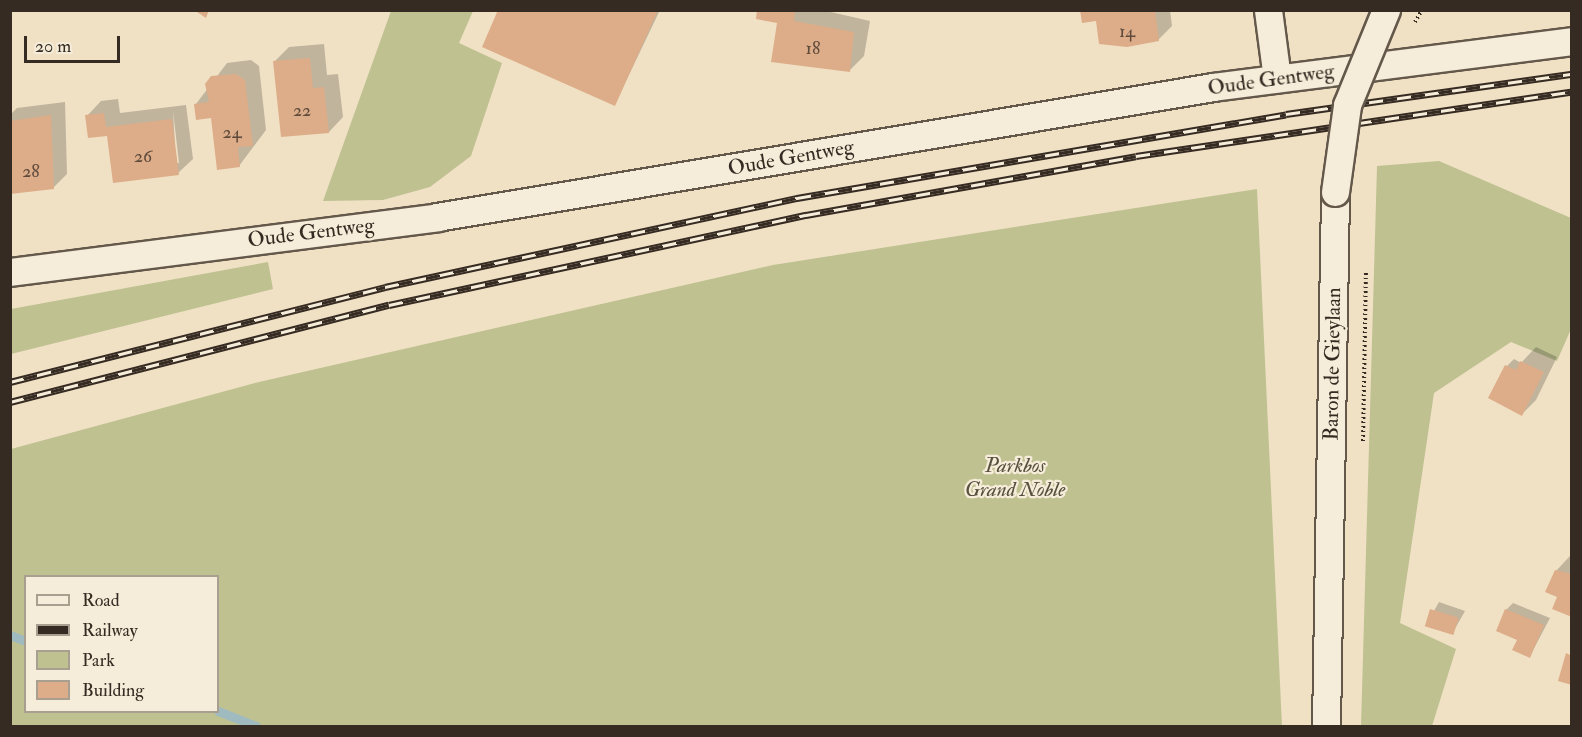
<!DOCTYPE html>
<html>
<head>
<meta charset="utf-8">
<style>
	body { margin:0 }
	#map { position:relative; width:1582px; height:737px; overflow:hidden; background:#f0e1c5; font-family:"IM FELL Double Pica",serif }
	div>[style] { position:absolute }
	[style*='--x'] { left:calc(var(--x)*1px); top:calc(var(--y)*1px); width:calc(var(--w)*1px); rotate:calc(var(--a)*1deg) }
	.green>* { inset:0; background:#bfc191 }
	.shadow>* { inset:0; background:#0003 }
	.stream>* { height:9px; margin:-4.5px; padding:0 4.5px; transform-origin:4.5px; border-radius:4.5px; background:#a0bbbf }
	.building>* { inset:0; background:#ddac88; transform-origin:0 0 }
	.path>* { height:4px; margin-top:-2px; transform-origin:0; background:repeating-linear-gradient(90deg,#352b22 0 1.5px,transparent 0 4.5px) }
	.roads { filter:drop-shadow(2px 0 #64584b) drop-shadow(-2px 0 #64584b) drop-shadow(0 2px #64584b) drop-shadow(0 -2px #64584b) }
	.minor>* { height:27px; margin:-13.5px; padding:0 13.5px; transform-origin:13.5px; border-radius:13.5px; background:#f5ecd9 }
	.rail>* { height:7px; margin-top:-3.5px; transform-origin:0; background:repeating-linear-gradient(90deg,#f5ecd9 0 14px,#352b22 0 28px); box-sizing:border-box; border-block:2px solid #352b22 }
	.path-bridge>* { height:4px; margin-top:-2px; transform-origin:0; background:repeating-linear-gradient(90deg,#352b22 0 1.5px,transparent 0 4.5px) }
	.bridges { filter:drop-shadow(2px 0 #64584b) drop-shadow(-2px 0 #64584b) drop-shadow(0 2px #64584b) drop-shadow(0 -2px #64584b) }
	.minor-bridge>* { height:27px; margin:-13.5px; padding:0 13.5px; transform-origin:13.5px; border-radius:13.5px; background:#f5ecd9 }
	span { translate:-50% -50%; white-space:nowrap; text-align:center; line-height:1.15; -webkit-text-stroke:4.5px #f5ecd9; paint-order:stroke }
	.number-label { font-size:18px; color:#5f4b3c }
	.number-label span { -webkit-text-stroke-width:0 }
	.street-label { font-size:21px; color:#352b22 }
	.park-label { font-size:21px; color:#58503e; font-style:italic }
	.frame { position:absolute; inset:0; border:12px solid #352b22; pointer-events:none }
	.legend { position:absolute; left:24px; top:575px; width:195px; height:138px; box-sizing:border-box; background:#f5ecd9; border:2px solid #a89f90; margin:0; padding:8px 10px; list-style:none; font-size:18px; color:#352b22 }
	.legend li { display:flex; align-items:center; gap:12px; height:30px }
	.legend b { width:30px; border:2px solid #a89f90 }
	.scale { position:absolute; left:24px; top:36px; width:96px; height:27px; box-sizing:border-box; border:3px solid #352b22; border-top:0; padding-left:8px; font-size:18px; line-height:21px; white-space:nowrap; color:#352b22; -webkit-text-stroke:4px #f5ecd9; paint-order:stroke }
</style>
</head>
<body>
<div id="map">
	<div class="green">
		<div style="clip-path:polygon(391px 11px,473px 11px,459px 43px,502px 63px,471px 156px,430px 187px,383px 200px,323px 201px)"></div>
		<div style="clip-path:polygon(1439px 161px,1571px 218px,1571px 329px,1557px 361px,1511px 342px,1434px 393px,1400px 623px,1456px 649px,1432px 726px,1361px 726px,1377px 166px)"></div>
		<div style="clip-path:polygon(evenodd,1257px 189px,1282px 726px,11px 726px,11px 449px,259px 382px,773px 265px,1257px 189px,26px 576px,218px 576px,218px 712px,26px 712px,26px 576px)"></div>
		<div style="clip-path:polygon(268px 262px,273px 289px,11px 354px,11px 309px)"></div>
	</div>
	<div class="shadow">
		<div style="clip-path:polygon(500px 10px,660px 10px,615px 104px)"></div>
		<div style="clip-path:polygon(759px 10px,822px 10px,870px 21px,864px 56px,850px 70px)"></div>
		<div style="clip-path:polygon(1082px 10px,1170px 10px,1172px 26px,1158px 40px)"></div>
		<div style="clip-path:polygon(324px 44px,327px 75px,338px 74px,343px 117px,329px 132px,274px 62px,289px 47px)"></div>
		<div style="clip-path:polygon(251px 60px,259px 66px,266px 130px,239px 166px,212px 116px,196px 104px,227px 63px)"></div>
		<div style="clip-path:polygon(evenodd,118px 99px,120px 113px,186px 105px,193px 159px,178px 173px,87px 116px,101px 101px,118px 99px,173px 111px,179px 163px,176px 163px,173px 111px)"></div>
		<div style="clip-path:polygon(65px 102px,67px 174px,53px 188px,10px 188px,10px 115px,17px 108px)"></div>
		<div style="clip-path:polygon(1536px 347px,1557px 357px,1536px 400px,1522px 414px,1507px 366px,1514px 359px,1521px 363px)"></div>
		<div style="clip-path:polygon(1570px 556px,1572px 557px,1572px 615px,1559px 596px,1556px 571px)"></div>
		<div style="clip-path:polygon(1439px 602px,1465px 611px,1452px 634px,1426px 625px)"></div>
		<div style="clip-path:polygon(1513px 603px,1550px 618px,1530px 656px,1506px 610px)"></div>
	</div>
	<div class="stream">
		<div style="--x:10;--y:635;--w:17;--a:21"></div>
		<div style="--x:218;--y:711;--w:41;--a:21.5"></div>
	</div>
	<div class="building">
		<div style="clip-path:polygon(194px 10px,209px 10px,206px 18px)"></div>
		<div style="clip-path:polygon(498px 10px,658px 10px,615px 106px,482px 47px)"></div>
		<div style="clip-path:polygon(757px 10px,795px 10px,794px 21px,854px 32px,850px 72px,771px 62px,777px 23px,756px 19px)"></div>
		<div style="clip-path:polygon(1080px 10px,1155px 10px,1159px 41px,1127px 47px,1099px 44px,1096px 21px,1082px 23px)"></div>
		<div style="clip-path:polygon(310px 58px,313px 88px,324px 87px,329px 133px,281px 137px,273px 61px)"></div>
		<div style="clip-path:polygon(236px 74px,245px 80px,253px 146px,238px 147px,240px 167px,217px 170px,211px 118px,196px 120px,194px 104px,209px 102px,205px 84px,211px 76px)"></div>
		<div style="clip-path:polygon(104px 113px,106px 127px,172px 119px,179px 175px,113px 183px,107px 136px,88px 138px,85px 115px)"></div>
		<div style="clip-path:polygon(51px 115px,54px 189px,10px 194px,10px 121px)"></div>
		<div style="clip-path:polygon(1520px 361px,1544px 372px,1522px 416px,1488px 398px,1505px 365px,1516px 370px)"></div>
		<div style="clip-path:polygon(1555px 570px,1572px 574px,1572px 617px,1552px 609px,1557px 597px,1545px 592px)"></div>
		<div style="left:1430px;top:609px;width:30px;height:18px;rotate:17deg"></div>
		<div style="clip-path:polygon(1505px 609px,1544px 625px,1530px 658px,1512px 650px,1517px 640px,1496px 631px)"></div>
		<div style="clip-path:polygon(1566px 653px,1572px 656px,1572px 685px,1558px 681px)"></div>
	</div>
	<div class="path">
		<div style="--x:1363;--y:441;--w:170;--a:-89"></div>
	</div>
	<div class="roads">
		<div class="minor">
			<div style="--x:1268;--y:10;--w:69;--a:82.5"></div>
			<div style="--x:10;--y:272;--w:431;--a:-7.3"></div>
			<div style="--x:437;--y:217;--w:787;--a:-9.51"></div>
			<div style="--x:1213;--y:87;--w:362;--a:-7.3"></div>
			<div style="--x:1326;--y:726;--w:534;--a:-89.03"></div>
		</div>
	</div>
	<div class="rail">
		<div style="--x:10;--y:382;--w:387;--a:-14.2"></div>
		<div style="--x:385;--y:287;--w:422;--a:-12.2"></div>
		<div style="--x:797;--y:198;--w:496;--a:-9.7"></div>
		<div style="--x:1286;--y:114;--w:289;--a:-8"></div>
		<div style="--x:10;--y:402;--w:391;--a:-14.4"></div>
		<div style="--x:389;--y:305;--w:427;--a:-12.2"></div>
		<div style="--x:806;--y:215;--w:335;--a:-10.1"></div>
		<div style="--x:1136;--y:156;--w:441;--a:-8.4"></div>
	</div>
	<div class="path-bridge">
		<div style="--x:1415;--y:22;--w:14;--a:-60"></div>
	</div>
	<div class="bridges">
		<div class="minor-bridge">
			<div style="--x:1335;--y:192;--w:88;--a:-82.1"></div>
			<div style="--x:1347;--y:105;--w:103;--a:-67.7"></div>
		</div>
	</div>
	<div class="number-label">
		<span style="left:1127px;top:32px">14</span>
		<span style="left:813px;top:49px">18</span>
		<span style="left:302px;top:111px">22</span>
		<span style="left:232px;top:133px">24</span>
		<span style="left:143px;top:157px">26</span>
		<span style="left:31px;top:172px">28</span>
	</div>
	<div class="street-label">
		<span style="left:1271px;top:80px;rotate:-8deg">Oude Gentweg</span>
		<span style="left:791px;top:158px;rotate:-10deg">Oude Gentweg</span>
		<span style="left:311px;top:233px;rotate:-7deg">Oude Gentweg</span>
		<span style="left:1333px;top:364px;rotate:-89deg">Baron de Gieylaan</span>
	</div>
	<div class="park-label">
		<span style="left:1015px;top:478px">Parkbos<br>Grand Noble</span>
	</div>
	<div class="frame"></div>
	<ul class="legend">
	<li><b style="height:8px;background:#f5ecd9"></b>Road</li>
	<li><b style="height:8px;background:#352b22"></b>Railway</li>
	<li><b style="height:16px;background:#bfc191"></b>Park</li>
	<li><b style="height:16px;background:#ddac88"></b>Building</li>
	</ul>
	<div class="scale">20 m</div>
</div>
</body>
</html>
